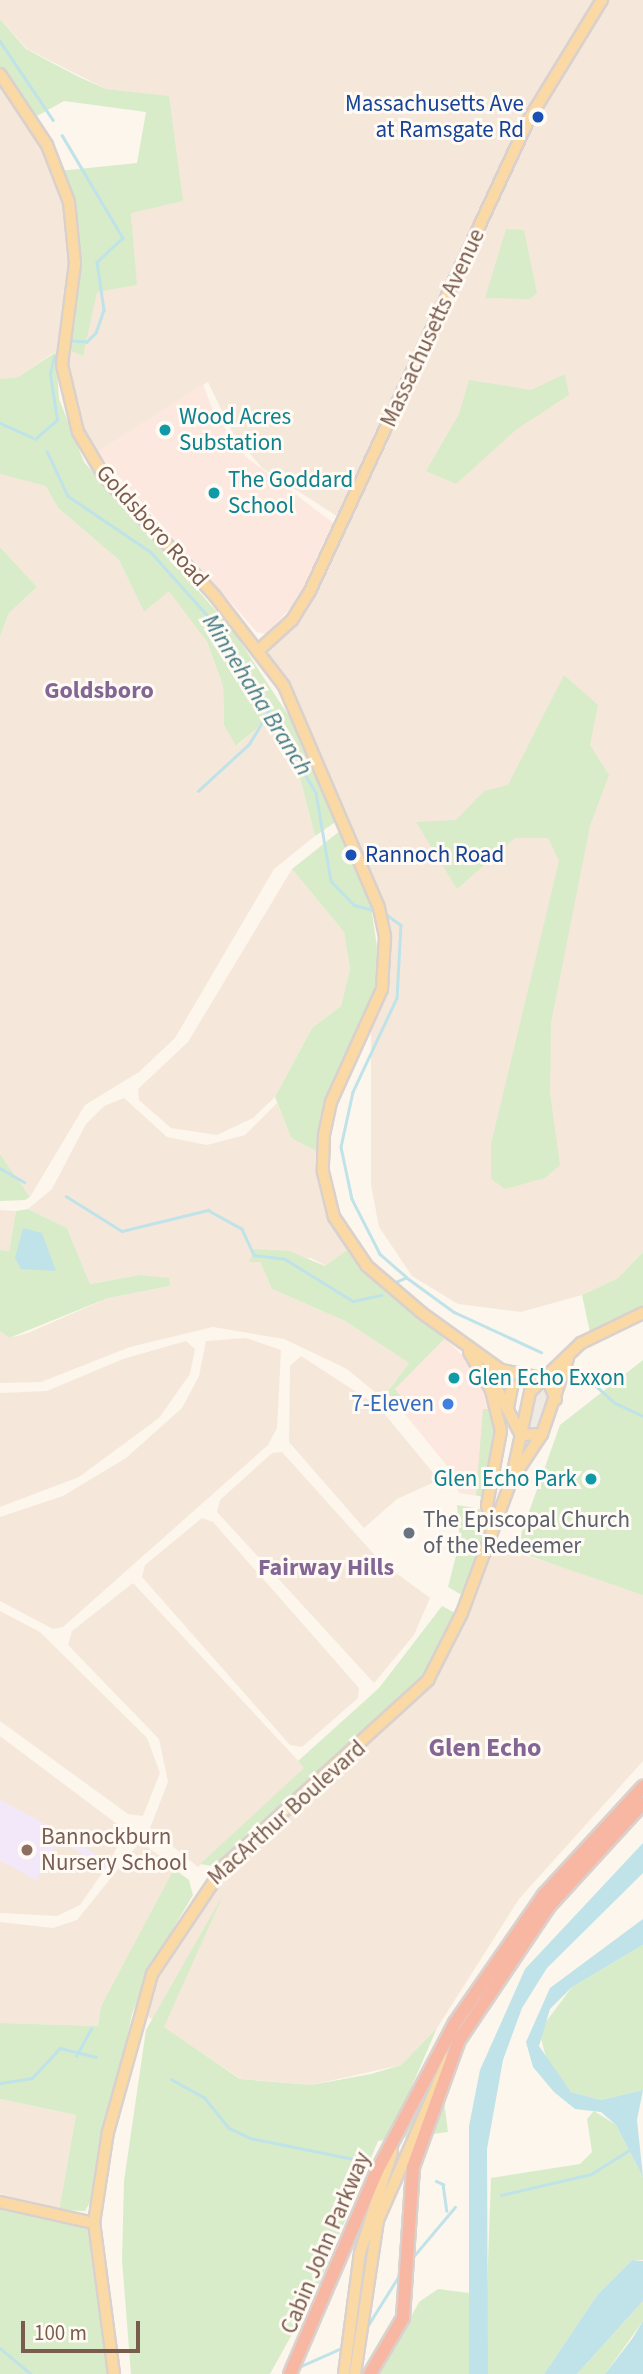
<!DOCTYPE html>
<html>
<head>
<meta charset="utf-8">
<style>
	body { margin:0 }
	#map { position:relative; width:643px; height:2374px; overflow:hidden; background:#fdf6ec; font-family:"Source Sans 3",sans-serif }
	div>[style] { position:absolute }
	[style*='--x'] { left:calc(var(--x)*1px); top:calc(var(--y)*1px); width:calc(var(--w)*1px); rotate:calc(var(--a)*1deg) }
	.residential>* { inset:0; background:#f5e8da }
	.commercial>* { inset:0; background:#fde8e0 }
	.industrial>* { inset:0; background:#efe9e4 }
	.education>* { inset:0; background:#f3e8fa }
	.green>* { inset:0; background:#d8ecc9 }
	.water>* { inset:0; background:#bfe3e8 }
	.stream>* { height:2.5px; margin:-1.25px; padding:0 1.25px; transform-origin:1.25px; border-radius:1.25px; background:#bfe3e8 }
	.roads { filter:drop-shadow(2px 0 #dad1cd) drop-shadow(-2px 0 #dad1cd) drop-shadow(0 2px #dad1cd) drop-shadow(0 -2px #dad1cd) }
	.major>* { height:10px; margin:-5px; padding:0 5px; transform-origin:5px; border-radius:5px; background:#fbd9a5 }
	.highway>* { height:12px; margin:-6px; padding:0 6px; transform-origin:6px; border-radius:6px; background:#f7b7a3 }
	.dots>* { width:19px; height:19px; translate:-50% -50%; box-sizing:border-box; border:4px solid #fffaf3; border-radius:50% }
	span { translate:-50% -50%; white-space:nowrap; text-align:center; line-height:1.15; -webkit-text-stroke:6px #fffaf3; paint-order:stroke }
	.transit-label { font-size:23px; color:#164399 }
	.right { translate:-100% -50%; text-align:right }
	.left { translate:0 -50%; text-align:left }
	.street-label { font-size:23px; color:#7a5c4d }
	.culture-label { font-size:23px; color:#0d838f }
	.shop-label { font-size:23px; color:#366cbe }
	.worship-label { font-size:23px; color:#5b616d }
	.education-label { font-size:23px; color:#785e54 }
	.neighbourhood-label { font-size:24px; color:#846695; font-weight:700 }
	.water-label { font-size:24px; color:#437c86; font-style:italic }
	.quarter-label { font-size:26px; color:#846695; font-weight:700 }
	.scale { position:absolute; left:21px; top:2321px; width:119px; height:32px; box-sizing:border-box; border:4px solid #7a5c4d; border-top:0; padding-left:9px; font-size:21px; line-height:24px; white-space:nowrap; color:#7a5c4d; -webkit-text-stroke:5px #fffaf3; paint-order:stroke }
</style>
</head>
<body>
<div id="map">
	<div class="residential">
		<div style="clip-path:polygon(0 0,643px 0,643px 1252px,618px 1278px,582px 1295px,521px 1312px,458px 1304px,412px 1276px,379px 1227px,371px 1185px,371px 1024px,387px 937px,302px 717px,259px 650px,292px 620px,343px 520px,262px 468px,233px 434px,208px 382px,90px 457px,78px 432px,62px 347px,18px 377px,0 379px,0 74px,47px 145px,69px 202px,72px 296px,136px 285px,131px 213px,169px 97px,106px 89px,27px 49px,0 19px)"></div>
		<div style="clip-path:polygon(0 474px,46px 485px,58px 508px,119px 560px,144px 612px,169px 590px,207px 642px,223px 686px,224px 725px,237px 746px,265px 720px,300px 778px,315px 836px,274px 869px,175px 1038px,139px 1072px,85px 1105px,30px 1197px,0 1154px,0 637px,9px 613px,37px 587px,0 547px)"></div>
		<div style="clip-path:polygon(292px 869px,344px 932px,350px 969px,341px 1006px,312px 1028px,275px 1097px,253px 1118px,217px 1135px,171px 1128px,139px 1100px,138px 1089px,188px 1042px)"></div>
		<div style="clip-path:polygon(124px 1098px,167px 1137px,207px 1145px,245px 1135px,277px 1103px,291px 1138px,316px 1151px,326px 1211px,347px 1250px,326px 1266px,311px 1258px,260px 1262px,272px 1289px,345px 1321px,409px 1363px,382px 1398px,347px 1369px,284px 1339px,213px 1327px,130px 1347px,41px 1382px,0 1383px,0 1331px,9px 1338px,28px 1333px,108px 1298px,170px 1286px,139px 1275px,90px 1284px,67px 1228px,28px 1209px,52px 1189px,86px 1124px,104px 1106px)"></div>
		<div style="clip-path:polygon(0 1210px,16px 1211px,9px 1251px,0 1250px)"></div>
		<div style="clip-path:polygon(246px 1338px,281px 1350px,277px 1428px,268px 1445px,63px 1627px,53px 1629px,0 1601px,0 1517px,63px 1496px,126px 1458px,182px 1408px,199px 1376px,206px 1341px)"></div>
		<div style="clip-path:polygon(186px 1341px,195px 1349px,190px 1374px,159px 1418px,79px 1477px,0 1507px,0 1393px,47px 1391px,123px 1359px)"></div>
		<div style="clip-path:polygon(301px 1356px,378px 1406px,439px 1480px,397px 1499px,364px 1528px,289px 1442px,290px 1366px)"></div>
		<div style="clip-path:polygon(282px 1452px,381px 1562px,430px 1598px,414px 1635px,374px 1683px,217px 1512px,220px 1500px,272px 1453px)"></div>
		<div style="clip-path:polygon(202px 1518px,213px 1522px,359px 1688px,358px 1698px,302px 1747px,290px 1745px,142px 1577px,145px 1565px)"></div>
		<div style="clip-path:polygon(505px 1549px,643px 1592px,643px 1761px,519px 1899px,437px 2028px,401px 2065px,311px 2085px,241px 2079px,138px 2010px,201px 1893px,453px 1648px,489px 1554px)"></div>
		<div style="clip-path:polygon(133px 1583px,305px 1768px,198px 1867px,150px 1828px,168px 1782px,159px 1739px,68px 1645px,72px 1631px)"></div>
		<div style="clip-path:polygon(0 1611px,40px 1632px,147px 1738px,160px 1773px,143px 1816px,128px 1814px,0 1721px)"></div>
		<div style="clip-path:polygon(0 1736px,125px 1830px,109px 1864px,0 1800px)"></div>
		<div style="clip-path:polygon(59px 1839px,105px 1869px,80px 1905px,57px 1916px,0 1913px,0 1860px,8px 1864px)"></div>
		<div style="clip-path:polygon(140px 1842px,176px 1867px,101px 2006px,98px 2026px,0 2023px,0 1922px,53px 1928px,77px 1920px)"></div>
		<div style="clip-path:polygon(0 2099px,76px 2115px,59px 2210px,0 2194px)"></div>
	</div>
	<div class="commercial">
		<div style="clip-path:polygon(203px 384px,214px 413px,246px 457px,336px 525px,299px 599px,266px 634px,257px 632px,97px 452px)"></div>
		<div style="clip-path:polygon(437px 1330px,476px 1369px,496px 1411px,484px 1497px,459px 1493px,447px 1466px,387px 1392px)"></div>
	</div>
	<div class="industrial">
		<div style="clip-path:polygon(545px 1386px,551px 1395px,538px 1430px,527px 1431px,532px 1399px)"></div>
	</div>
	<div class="education">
		<div style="clip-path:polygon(0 1800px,70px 1837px,109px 1864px,105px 1869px,59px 1839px,36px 1880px,0 1860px)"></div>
	</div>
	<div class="green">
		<div style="clip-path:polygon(0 19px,26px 49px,79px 77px,106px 89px,169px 96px,183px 201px,131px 213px,137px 285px,97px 292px,83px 356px,63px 347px,75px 263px,59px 171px,137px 163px,146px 112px,64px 101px,30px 120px,0 70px)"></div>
		<div style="clip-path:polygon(506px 229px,524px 230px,537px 293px,530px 299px,485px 298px)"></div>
		<div style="clip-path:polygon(56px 352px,59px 399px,84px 462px,232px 629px,294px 724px,337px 821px,315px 836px,300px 778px,265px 721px,236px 746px,224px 725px,223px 686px,207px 642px,169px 591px,144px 612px,119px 560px,58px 508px,46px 486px,0 474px,0 379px,18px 377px)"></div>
		<div style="clip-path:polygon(565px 374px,569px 395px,517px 429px,456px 484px,426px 471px,459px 414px,469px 380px,531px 390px)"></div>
		<div style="clip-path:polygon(0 547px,37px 587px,9px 613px,0 637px)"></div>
		<div style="clip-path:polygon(564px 675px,598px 705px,590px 745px,609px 775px,590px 826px,551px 1023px,550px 1093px,560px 1165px,545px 1178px,505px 1189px,491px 1179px,491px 1144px,559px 861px,548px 838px,515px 838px,457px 889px,416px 822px,456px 820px,484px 791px,508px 785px)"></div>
		<div style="clip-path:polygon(341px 830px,370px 899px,379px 961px,372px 1001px,327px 1096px,316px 1151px,291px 1138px,275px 1097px,312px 1028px,341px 1006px,350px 969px,344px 932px,292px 869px)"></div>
		<div style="clip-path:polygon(0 1154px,30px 1197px,25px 1200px,0 1201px)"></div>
		<div style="clip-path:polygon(28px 1209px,67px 1228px,90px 1284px,139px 1275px,169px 1278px,170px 1286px,108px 1298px,9px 1338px,0 1331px,0 1250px,9px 1251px,16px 1211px)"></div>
		<div style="clip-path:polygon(254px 1249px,289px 1251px,325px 1266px,347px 1250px,444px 1339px,395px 1389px,406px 1402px,400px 1407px,387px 1392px,409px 1363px,345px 1321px,272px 1289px,260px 1262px,249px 1262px)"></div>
		<div style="clip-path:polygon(643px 1252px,643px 1313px,591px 1337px,582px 1295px,618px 1278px)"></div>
		<div style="clip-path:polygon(643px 1360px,643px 1595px,515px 1551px,560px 1425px)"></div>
		<div style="clip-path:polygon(483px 1409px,491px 1409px,497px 1436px,482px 1497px,476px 1495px)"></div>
		<div style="clip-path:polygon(457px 1505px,480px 1509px,486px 1530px,467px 1589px,460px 1594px,448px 1587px,460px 1540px)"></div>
		<div style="clip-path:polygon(442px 1606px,457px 1614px,415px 1689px,218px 1867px,200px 1864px,304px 1768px,298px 1761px,379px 1688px)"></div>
		<div style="clip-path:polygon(174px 1869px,189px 1880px,193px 1895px,152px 1964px,132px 2014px,93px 2197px,85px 2211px,59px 2210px,76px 2115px,0 2099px,0 2023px,98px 2026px,101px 2006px)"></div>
		<div style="clip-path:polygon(224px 1893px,164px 2027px,240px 2079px,311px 2085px,371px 2074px,401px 2065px,437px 2028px,411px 2088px,466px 2040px,444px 2101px,448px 2132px,378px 2141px,316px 2291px,270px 2374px,131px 2374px,122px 2260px,124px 2181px,146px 2030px)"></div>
		<div style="clip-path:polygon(643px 1945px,643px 2090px,601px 2100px,571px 2092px,547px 2061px,539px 2031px,572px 1987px)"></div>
		<div style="clip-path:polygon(594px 2111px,616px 2125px,643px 2177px,643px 2260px,632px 2260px,598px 2294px,544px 2374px,484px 2374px,491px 2178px,580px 2164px,592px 2152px,587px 2119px)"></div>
		<div style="clip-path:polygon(0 2202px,94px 2223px,112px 2374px,0 2374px)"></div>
		<div style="clip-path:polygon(438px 2289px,469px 2293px,469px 2374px,380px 2374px,419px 2302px)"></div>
		<div style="clip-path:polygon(643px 2301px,643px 2321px,605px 2374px,577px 2374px)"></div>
	</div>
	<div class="water">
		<div style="clip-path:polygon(23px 1228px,42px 1233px,56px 1271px,21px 1269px,15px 1258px)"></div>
		<div style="clip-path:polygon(643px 1843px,643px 1873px,547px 1968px,522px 2008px,503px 2060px,487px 2149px,488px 2374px,469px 2374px,469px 2126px,480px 2070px,525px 1969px)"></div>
		<div style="clip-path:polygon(643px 1919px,643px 1945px,572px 1987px,550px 2009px,539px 2046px,571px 2092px,601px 2100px,643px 2090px,637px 2120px,643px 2177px,616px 2125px,601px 2112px,575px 2109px,554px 2092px,533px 2067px,526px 2042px,550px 1988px)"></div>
		<div style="clip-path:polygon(632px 2260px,643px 2261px,643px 2301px,577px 2374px,544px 2374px,598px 2294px)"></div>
		<div style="clip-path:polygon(643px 2321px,643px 2374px,605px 2374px,632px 2339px)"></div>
	</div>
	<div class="stream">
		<div style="--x:0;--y:41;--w:95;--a:56.1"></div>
		<div style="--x:62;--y:135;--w:120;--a:59.4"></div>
		<div style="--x:123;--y:238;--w:35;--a:137"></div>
		<div style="--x:97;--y:262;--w:49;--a:81.7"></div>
		<div style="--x:104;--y:310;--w:24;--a:109"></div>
		<div style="--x:96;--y:333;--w:13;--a:135"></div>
		<div style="--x:87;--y:342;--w:16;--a:-176"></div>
		<div style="--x:0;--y:423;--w:35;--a:24"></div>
		<div style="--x:35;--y:439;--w:29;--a:-41"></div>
		<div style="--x:57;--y:420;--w:47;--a:-98.7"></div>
		<div style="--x:50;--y:374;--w:18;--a:-77"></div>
		<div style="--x:47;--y:451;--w:50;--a:65"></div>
		<div style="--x:68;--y:496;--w:100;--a:34"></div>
		<div style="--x:151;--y:552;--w:95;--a:48.4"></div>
		<div style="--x:214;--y:623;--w:198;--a:59"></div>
		<div style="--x:316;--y:793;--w:89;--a:80.3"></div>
		<div style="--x:331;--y:881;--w:33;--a:46"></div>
		<div style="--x:354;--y:905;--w:23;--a:15"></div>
		<div style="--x:198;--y:791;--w:69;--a:-42.7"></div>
		<div style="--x:249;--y:744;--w:41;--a:-59"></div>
		<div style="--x:383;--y:912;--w:22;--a:36"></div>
		<div style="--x:401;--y:925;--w:73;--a:93.1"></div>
		<div style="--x:397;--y:998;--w:104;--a:115.1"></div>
		<div style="--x:353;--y:1092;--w:56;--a:102.3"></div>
		<div style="--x:341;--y:1147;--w:53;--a:78.1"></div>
		<div style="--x:352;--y:1199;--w:62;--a:63"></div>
		<div style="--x:380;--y:1254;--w:35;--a:41"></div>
		<div style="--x:406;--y:1277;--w:59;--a:36.1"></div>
		<div style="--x:454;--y:1312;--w:96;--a:24.7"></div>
		<div style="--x:0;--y:1168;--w:28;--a:30"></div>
		<div style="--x:66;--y:1196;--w:66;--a:32"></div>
		<div style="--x:122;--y:1231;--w:89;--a:-13.7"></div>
		<div style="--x:208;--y:1210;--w:39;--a:29"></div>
		<div style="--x:242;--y:1229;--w:29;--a:65"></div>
		<div style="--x:254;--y:1255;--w:31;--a:7"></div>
		<div style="--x:285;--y:1259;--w:80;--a:31.7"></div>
		<div style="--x:353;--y:1301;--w:29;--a:-12"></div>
		<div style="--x:396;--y:1282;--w:10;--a:-24"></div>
		<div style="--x:584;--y:1375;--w:42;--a:42.1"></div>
		<div style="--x:615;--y:1403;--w:31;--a:25"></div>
		<div style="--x:76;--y:2056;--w:31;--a:-61"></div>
		<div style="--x:171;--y:2079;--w:38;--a:29"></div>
		<div style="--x:204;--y:2097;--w:40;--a:51"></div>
		<div style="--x:229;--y:2128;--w:23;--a:25"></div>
		<div style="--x:250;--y:2138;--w:115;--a:11.5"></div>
		<div style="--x:0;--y:2083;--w:32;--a:-9"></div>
		<div style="--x:32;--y:2078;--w:41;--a:-47"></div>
		<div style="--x:60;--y:2048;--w:37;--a:14"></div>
		<div style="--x:436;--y:2181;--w:8;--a:23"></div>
		<div style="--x:443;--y:2184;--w:27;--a:82"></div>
		<div style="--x:501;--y:2195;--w:92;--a:-13.1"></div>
		<div style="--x:591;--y:2174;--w:47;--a:-32"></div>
		<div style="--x:413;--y:2257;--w:65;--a:-50"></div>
		<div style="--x:365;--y:2330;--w:66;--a:-58"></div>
		<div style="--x:0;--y:2348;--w:40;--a:40"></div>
		<div style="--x:299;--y:2367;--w:49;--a:-24"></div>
	</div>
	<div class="roads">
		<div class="major">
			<div style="--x:0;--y:74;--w:85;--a:56.5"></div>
			<div style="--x:47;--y:145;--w:61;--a:68.9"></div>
			<div style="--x:69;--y:202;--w:61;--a:84.4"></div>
			<div style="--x:75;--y:263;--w:103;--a:97.3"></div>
			<div style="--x:62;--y:365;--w:69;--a:76.6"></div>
			<div style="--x:78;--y:432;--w:51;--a:59.4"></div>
			<div style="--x:104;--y:476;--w:163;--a:47.2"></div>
			<div style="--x:215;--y:596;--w:113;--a:52.5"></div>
			<div style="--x:284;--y:686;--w:241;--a:66.8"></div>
			<div style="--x:379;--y:908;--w:30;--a:78"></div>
			<div style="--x:385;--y:937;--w:52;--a:93.3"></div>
			<div style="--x:382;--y:989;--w:124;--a:114.3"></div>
			<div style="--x:331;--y:1102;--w:34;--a:102"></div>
			<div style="--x:324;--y:1135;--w:37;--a:92"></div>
			<div style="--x:323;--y:1172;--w:46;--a:76.3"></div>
			<div style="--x:334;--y:1217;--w:59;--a:56"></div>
			<div style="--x:367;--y:1266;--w:72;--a:40.5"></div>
			<div style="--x:422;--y:1313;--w:97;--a:35.8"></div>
			<div style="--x:501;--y:1370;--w:47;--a:11.1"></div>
			<div style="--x:547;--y:1379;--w:22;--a:66"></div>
			<div style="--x:259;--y:650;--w:45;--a:-42.3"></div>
			<div style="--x:292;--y:620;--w:34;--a:-58"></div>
			<div style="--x:310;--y:591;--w:520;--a:-65.11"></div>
			<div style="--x:529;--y:119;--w:140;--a:-58.5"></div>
			<div style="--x:469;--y:1352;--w:44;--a:59.9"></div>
			<div style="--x:491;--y:1390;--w:42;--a:76.3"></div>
			<div style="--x:501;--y:1431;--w:75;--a:100.7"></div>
			<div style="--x:487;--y:1505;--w:27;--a:80"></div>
			<div style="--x:501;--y:1370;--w:20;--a:57"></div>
			<div style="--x:512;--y:1387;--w:21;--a:101"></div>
			<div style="--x:488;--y:1372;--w:71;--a:62.4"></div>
			<div style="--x:521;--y:1435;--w:21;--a:-3"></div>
			<div style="--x:513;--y:1478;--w:53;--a:-56.6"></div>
			<div style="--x:542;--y:1434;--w:80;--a:-71.1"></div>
			<div style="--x:0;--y:2202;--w:96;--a:12.6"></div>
			<div style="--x:114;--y:2374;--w:152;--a:-97.5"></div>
			<div style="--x:94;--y:2223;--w:92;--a:-81.3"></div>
			<div style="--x:108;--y:2132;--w:164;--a:-74.4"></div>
			<div style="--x:152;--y:1974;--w:131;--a:-56.2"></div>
			<div style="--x:225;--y:1865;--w:275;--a:-42.3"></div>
			<div style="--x:428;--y:1680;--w:75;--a:-63.1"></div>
			<div style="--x:462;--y:1613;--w:141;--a:-69.6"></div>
			<div style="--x:511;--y:1481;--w:91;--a:-77.9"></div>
			<div style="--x:530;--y:1392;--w:71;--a:-43.9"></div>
			<div style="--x:581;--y:1343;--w:69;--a:-25.8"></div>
			<div style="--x:344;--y:2374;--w:122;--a:-82.5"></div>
			<div style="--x:360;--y:2253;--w:106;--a:-72.4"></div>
			<div style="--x:355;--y:2374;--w:156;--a:-81.5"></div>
			<div style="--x:378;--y:2220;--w:177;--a:-66.3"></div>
		</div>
		<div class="highway">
			<div style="--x:290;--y:2374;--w:223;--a:-66.8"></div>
			<div style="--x:378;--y:2169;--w:165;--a:-62.2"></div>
			<div style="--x:455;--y:2023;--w:156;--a:-55.2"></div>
			<div style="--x:544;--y:1895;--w:147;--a:-47.5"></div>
			<div style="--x:370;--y:2374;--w:65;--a:-59.5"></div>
			<div style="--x:403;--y:2318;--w:151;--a:-86.2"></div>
			<div style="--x:413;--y:2167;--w:135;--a:-70.1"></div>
			<div style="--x:459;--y:2040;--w:161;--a:-56.1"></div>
			<div style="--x:549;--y:1906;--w:139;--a:-47.6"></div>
		</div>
	</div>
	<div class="dots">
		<div style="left:538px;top:117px;background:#1a4fb4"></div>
		<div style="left:165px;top:430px;background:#0f9aa8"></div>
		<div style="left:214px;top:493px;background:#0f9aa8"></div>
		<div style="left:351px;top:855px;background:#1a4fb4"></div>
		<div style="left:454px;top:1378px;background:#0f9aa8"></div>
		<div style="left:448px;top:1404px;background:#3f7fe0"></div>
		<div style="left:591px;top:1479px;background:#0f9aa8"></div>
		<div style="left:409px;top:1533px;background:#6b7280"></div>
		<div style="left:27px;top:1850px;background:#8d6e63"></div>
	</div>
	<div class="transit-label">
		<span class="right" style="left:524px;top:117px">Massachusetts Ave<br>at Ramsgate Rd</span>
		<span class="left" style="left:365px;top:855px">Rannoch Road</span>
	</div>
	<div class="street-label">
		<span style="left:433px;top:328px;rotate:-65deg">Massachusetts Avenue</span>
		<span style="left:152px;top:526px;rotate:48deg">Goldsboro Road</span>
		<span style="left:287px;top:1813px;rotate:-42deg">MacArthur Boulevard</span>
		<span style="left:326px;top:2243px;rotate:-67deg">Cabin John Parkway</span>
	</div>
	<div class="culture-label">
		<span class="left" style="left:179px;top:430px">Wood Acres<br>Substation</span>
		<span class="left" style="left:228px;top:493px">The Goddard<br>School</span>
		<span class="left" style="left:468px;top:1378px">Glen Echo Exxon</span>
		<span class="right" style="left:577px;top:1479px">Glen Echo Park</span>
	</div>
	<div class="shop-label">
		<span class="right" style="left:434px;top:1404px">7-Eleven</span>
	</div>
	<div class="worship-label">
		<span class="left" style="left:423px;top:1533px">The Episcopal Church<br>of the Redeemer</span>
	</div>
	<div class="education-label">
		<span class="left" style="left:41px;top:1850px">Bannockburn<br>Nursery School</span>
	</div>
	<div class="neighbourhood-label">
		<span style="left:99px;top:691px">Goldsboro</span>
		<span style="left:326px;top:1568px">Fairway Hills</span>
	</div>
	<div class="water-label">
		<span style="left:257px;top:695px;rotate:58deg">Minnehaha Branch</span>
	</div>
	<div class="quarter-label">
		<span style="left:485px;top:1748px">Glen Echo</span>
	</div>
	<div class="scale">100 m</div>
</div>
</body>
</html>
